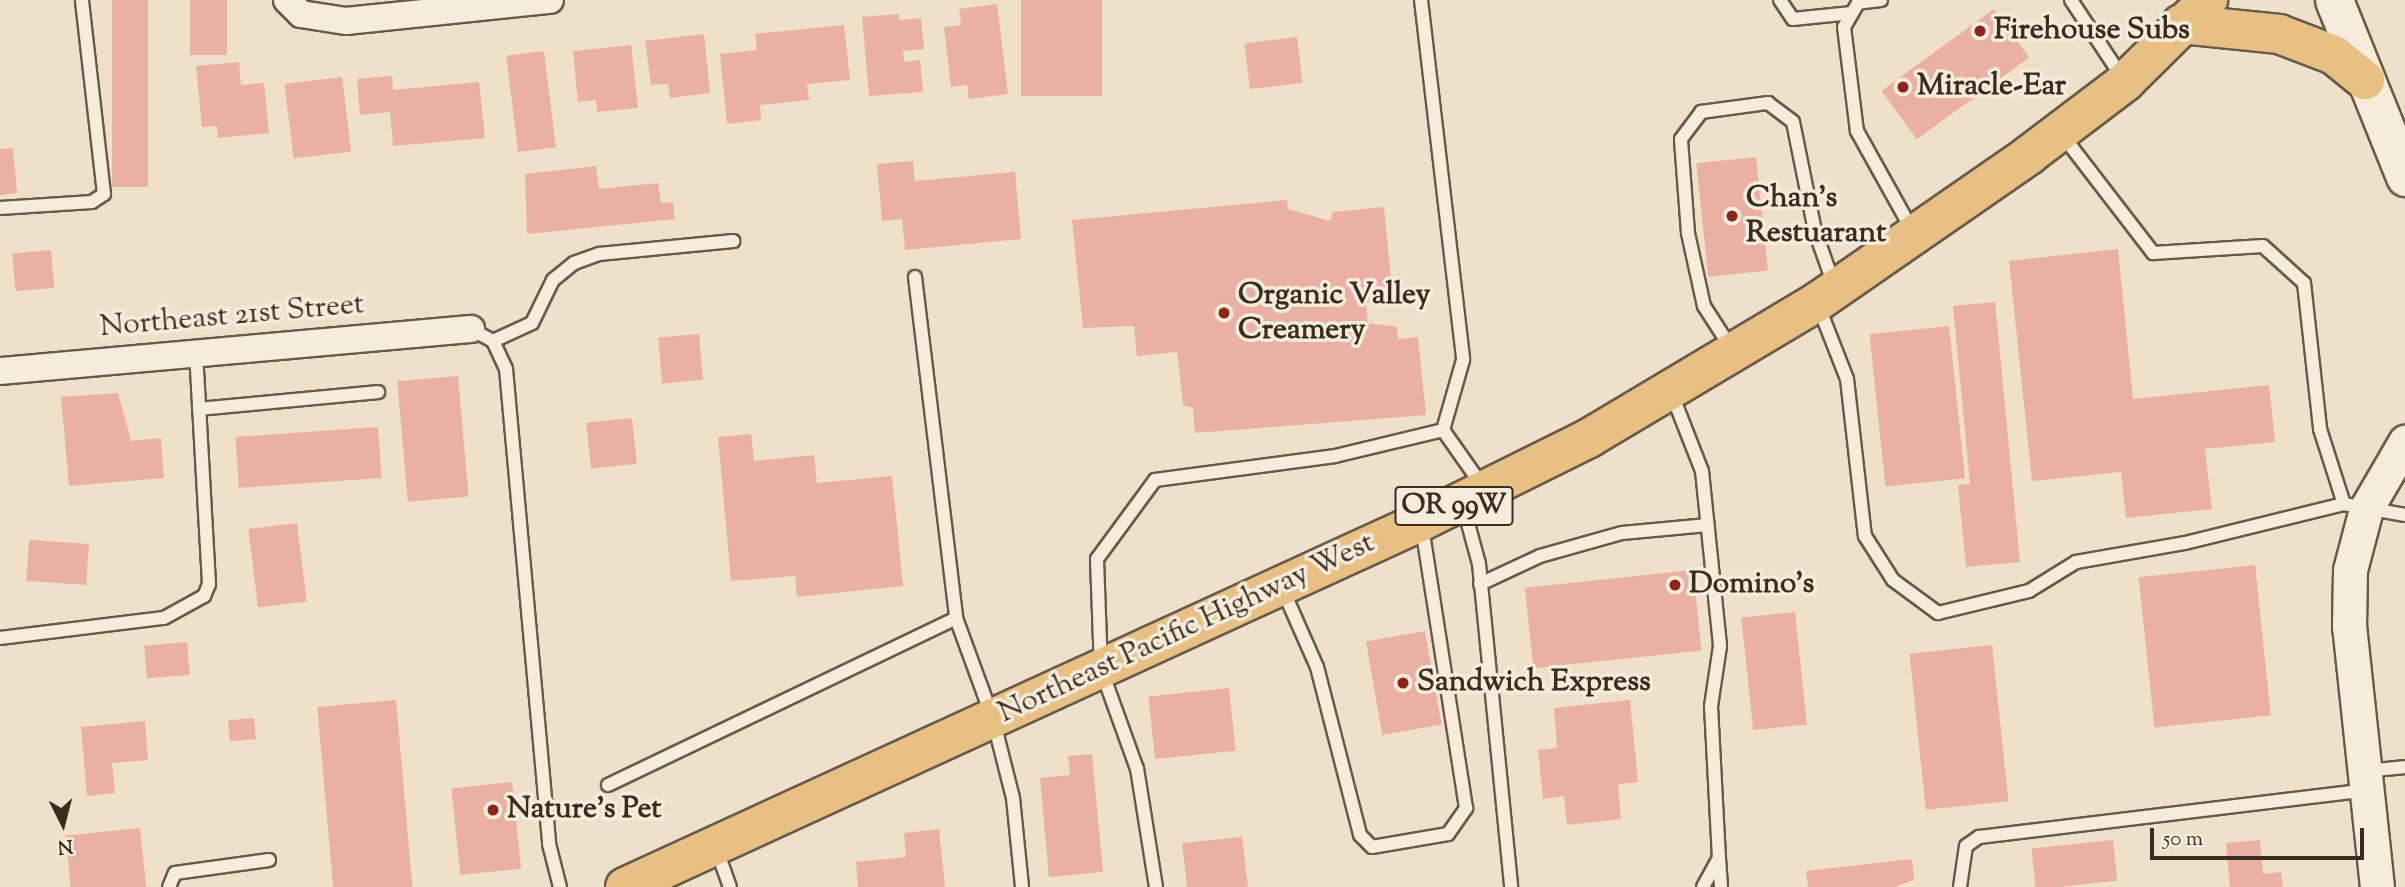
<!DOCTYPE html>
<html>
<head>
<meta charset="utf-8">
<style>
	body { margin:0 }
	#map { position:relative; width:2405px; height:887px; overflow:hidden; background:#efe1c9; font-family:"Sorts Mill Goudy",serif }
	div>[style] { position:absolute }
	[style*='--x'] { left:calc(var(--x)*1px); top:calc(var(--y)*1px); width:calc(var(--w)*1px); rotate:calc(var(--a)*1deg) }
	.building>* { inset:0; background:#eab0a3; transform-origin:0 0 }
	.roads { filter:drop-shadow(2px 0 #665a4a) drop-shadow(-2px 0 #665a4a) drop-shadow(0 2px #665a4a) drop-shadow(0 -2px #665a4a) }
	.service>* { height:12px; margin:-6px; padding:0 6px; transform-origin:6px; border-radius:6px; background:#f5ecdc }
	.minor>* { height:26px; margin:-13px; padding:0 13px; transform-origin:13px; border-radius:13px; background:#f5ecdc }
	.tertiary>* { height:33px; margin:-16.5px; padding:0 16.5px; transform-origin:16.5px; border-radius:16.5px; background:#f5ecdc }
	.secondary>* { height:37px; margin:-18.5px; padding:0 18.5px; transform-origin:18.5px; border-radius:18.5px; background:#f5ecdc }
	.trunk>* { height:38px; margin:-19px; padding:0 19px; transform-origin:19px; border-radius:19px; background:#e8c084 }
	.dots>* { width:19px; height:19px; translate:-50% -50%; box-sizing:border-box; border:4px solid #f5ecdc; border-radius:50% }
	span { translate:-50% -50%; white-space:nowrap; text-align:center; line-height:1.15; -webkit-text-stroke:7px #f5ecdc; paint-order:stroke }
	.shield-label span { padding:2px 5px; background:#f5ecdc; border:2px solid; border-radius:5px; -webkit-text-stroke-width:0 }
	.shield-label { font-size:28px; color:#392d1f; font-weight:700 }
	.poi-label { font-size:30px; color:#392d1f; font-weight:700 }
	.left { translate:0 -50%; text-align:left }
	.street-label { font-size:30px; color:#392d1f }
	.north { position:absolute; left:28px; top:789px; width:70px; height:70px; -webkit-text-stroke:5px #f5ecdc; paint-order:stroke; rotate:174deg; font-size:19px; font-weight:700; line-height:28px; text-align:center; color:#392d1f }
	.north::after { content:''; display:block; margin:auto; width:24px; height:32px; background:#392d1f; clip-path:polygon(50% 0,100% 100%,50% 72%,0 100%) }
	.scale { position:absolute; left:2150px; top:828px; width:214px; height:32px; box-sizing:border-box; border:4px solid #392d1f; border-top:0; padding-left:9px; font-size:21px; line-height:24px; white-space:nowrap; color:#392d1f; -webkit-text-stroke:5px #f5ecdc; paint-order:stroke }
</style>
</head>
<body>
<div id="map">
	<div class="building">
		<div style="left:112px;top:0;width:36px;height:187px"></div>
		<div style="left:190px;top:0;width:37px;height:55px"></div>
		<div style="left:1021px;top:0;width:81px;height:96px"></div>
		<div style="clip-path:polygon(997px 4px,1008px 94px,969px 99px,967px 85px,951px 87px,944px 27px,961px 25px,959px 9px)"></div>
		<div style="left:1994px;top:9px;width:60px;height:139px;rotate:54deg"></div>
		<div style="clip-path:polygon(899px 14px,899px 20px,921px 18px,924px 49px,903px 51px,904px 62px,920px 60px,923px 92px,869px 96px,862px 17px)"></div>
		<div style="clip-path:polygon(844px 25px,850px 80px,807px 84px,809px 100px,760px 105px,761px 120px,727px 124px,720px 54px,757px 50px,755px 34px)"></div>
		<div style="clip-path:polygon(704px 34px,710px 93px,670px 98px,668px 84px,651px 85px,645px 41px)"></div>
		<div style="left:1297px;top:37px;width:46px;height:53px;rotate:83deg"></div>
		<div style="clip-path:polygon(631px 45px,638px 108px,597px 112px,596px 100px,578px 102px,573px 51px)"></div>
		<div style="left:544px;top:51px;width:97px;height:38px;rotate:83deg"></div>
		<div style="clip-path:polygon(239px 62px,241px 85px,264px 83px,269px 133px,218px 138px,217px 126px,202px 127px,196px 66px)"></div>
		<div style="clip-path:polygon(392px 76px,393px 90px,479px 82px,485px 138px,393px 146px,390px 112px,360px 115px,357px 79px)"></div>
		<div style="left:342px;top:77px;width:75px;height:58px;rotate:83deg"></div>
		<div style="clip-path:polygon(13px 148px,17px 193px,0 195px,0 149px)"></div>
		<div style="left:1756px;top:157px;width:114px;height:60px;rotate:84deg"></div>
		<div style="clip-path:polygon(913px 161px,915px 181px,1015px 172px,1021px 239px,905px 250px,902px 219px,882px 221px,877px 164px)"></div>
		<div style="clip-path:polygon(596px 166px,599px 189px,658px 183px,661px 203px,673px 202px,675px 219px,527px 234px,525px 174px)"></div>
		<div style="clip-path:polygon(1287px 200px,1288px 209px,1330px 221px,1333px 212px,1384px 207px,1393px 300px,1366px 303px,1368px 323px,1397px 327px,1398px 339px,1418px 337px,1426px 415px,1195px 433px,1193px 408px,1183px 405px,1177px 352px,1137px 356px,1134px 326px,1083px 328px,1072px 220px)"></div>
		<div style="clip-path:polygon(2118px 249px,2133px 399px,2269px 385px,2275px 442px,2205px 449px,2212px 509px,2126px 518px,2121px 472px,2032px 481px,2009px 261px)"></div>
		<div style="left:51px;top:250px;width:38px;height:39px;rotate:85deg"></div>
		<div style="clip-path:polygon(1995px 302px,2020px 562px,1966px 567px,1958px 485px,1970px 484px,1953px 306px)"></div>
		<div style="left:1949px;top:326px;width:153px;height:80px;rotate:84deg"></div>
		<div style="left:699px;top:334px;width:46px;height:41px;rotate:85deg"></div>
		<div style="left:458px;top:376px;width:121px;height:61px;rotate:85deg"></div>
		<div style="clip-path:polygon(118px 393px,131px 441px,161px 438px,164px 478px,69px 486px,61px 397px)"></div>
		<div style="left:632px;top:418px;width:46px;height:46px;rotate:84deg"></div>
		<div style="left:378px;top:427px;width:51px;height:143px;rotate:86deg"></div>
		<div style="clip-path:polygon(751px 434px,754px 461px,814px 455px,817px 483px,892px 476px,903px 586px,797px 597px,795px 576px,731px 581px,718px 437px)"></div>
		<div style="left:297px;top:523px;width:79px;height:49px;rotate:83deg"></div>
		<div style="left:89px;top:544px;width:41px;height:60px;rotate:94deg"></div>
		<div style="left:2255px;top:565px;width:151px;height:117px;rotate:84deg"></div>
		<div style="left:1693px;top:570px;width:81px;height:169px;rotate:84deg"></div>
		<div style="left:1795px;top:612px;width:113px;height:54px;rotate:84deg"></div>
		<div style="left:1425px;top:631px;width:95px;height:60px;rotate:80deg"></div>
		<div style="left:187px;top:642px;width:33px;height:43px;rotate:85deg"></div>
		<div style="left:1992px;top:645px;width:157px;height:83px;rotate:84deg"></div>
		<div style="left:1229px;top:688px;width:63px;height:81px;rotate:84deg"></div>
		<div style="left:396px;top:700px;width:188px;height:79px;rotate:85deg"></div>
		<div style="clip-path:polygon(1630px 700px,1638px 782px,1618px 784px,1621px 819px,1567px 825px,1564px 796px,1543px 799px,1538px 750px,1557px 748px,1554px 708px)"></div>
		<div style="left:254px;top:718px;width:21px;height:26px;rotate:85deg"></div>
		<div style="clip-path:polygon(145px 721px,148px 760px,112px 763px,115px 793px,87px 796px,81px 727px)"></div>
		<div style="clip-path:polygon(1092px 754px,1103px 872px,1049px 877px,1040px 778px,1070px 775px,1068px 756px)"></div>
		<div style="left:512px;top:782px;width:87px;height:61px;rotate:84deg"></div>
		<div style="left:140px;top:828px;width:59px;height:75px;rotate:84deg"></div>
		<div style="clip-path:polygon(939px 829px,945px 887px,858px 887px,856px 862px,906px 857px,904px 833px)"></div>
		<div style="clip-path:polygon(1242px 837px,1248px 887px,1187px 887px,1182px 843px)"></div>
		<div style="left:2113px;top:840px;width:41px;height:82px;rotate:84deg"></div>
		<div style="clip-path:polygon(2260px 840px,2263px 874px,2281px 872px,2283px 887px,2230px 887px,2226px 843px)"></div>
		<div style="clip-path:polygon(1912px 859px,1914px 880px,1894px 887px,1808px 887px,1806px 871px)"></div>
	</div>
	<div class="roads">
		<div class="service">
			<div style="--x:1421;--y:0;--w:362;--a:83.3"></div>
			<div style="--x:1463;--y:360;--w:73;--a:105.9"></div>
			<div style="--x:1780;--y:0;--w:23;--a:56"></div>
			<div style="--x:1793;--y:19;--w:59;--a:-5.8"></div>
			<div style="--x:1881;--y:0;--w:23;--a:173"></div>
			<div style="--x:1858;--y:3;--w:28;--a:120"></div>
			<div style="--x:1844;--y:27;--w:105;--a:82.9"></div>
			<div style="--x:1857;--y:131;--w:113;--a:60.9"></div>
			<div style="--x:2071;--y:0;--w:95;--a:56.6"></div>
			<div style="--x:2063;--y:136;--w:148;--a:52.4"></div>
			<div style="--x:2153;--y:253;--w:110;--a:-3.6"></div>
			<div style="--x:2263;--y:246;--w:55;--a:42.1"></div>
			<div style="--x:2304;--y:283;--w:147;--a:83.7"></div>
			<div style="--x:2320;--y:429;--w:79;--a:72.3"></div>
			<div style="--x:0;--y:208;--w:92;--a:-3.7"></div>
			<div style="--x:92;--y:202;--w:14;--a:-34"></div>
			<div style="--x:104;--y:194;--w:195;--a:-96.5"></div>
			<div style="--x:915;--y:277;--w:343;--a:83.1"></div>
			<div style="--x:956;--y:618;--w:108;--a:69.9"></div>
			<div style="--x:993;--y:719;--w:81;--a:75.8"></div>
			<div style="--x:1013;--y:798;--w:89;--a:84.2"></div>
			<div style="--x:1818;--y:305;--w:79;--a:68.6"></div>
			<div style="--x:1847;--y:379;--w:158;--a:83.5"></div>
			<div style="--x:1865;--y:536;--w:52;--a:57.5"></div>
			<div style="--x:1893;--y:580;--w:56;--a:36.3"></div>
			<div style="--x:1938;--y:613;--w:94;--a:-13.6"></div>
			<div style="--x:2029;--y:591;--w:55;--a:-31.7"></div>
			<div style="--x:2076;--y:562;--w:111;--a:-9.9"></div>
			<div style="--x:2185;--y:543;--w:164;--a:-13.8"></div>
			<div style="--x:2344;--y:504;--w:62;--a:10.2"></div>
			<div style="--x:471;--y:329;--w:25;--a:29"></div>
			<div style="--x:493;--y:341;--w:31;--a:65"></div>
			<div style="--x:506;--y:369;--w:477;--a:84.8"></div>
			<div style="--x:549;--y:844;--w:44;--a:75.7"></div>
			<div style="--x:493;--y:341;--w:43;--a:-24.8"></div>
			<div style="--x:532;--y:323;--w:48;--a:-64"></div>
			<div style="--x:553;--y:280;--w:27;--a:-39"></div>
			<div style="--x:574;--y:263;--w:27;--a:-20"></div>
			<div style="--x:599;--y:254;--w:135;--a:-5.5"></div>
			<div style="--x:1731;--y:348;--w:50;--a:-122.7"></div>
			<div style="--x:1704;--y:306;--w:75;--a:-102.4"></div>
			<div style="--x:1688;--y:233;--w:94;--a:-94.3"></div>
			<div style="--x:1681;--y:139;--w:34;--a:-53"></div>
			<div style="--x:1701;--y:112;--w:68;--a:-7.7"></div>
			<div style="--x:1768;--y:103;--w:31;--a:37"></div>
			<div style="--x:1793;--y:122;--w:111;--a:78.6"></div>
			<div style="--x:1815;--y:231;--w:57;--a:70.6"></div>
			<div style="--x:1671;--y:392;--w:85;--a:68.6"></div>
			<div style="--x:1702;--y:471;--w:176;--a:84.1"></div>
			<div style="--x:1720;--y:646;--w:61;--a:98.5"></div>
			<div style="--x:1711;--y:706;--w:152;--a:87"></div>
			<div style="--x:1719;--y:858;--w:33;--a:119"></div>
			<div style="--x:199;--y:409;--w:180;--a:-5.4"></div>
			<div style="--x:1463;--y:505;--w:61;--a:74.8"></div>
			<div style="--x:1479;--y:564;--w:325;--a:84.3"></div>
			<div style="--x:1480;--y:584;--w:66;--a:-25"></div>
			<div style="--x:1540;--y:556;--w:85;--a:-15.7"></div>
			<div style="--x:1622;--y:533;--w:86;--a:-5.3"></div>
			<div style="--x:1283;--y:590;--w:84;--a:66.2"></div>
			<div style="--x:1317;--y:667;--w:173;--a:75.6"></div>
			<div style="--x:1360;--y:835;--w:17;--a:45"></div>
			<div style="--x:1372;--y:847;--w:77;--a:-9.7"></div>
			<div style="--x:1448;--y:834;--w:32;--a:-55"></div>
			<div style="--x:1466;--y:808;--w:283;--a:-98.9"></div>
			<div style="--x:0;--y:638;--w:165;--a:-7"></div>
			<div style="--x:164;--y:618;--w:46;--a:-28.8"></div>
			<div style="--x:204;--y:596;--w:13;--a:-67"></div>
			<div style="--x:209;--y:584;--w:231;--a:-93.2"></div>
			<div style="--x:2365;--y:771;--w:40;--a:-5.7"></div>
			<div style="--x:608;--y:785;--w:386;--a:-25.6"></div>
			<div style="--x:716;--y:848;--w:41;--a:70.3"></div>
			<div style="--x:1719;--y:858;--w:29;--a:86"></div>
			<div style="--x:169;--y:887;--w:15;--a:-67"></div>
			<div style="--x:175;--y:873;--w:95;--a:-7.9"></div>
			<div style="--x:1156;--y:887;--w:120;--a:-99.1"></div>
			<div style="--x:1137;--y:769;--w:106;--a:-109.8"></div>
			<div style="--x:1101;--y:669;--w:110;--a:-92.1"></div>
			<div style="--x:1097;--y:559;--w:98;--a:-53.7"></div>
			<div style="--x:1155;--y:480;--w:182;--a:-7.6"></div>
			<div style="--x:1335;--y:456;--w:111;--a:-13.5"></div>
			<div style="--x:1443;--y:430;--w:70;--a:54.9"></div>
			<div style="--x:1960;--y:887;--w:41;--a:-81.7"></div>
			<div style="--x:1966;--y:846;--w:16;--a:-35"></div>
			<div style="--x:1979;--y:837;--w:390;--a:-6.9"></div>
		</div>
		<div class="minor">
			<div style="--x:287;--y:0;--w:20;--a:45"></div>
			<div style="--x:301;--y:14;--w:46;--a:8.8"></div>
			<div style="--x:346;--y:21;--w:205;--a:-5.9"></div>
			<div style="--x:0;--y:371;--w:473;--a:-5.1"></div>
		</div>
		<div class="tertiary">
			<div style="--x:2377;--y:887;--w:262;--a:-96.1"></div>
			<div style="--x:2349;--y:627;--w:57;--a:-89"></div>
			<div style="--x:2350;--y:570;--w:63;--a:-75.3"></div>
			<div style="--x:2366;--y:509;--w:78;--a:-59.8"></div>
		</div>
		<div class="secondary">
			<div style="--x:2334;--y:0;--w:191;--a:68.1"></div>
		</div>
		<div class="trunk">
			<div style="--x:2181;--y:24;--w:99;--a:5.8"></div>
			<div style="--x:2279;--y:34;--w:59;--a:20.9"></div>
			<div style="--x:2334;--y:55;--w:40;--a:39"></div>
			<div style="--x:625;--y:887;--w:875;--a:-24.66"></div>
			<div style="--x:1420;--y:522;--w:189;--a:-26.4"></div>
			<div style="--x:1589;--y:438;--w:265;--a:-30.8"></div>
			<div style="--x:1817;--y:302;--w:258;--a:-34.7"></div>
			<div style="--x:2029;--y:155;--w:121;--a:-37.2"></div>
			<div style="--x:2125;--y:82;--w:117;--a:-44.7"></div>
		</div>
	</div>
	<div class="dots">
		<div style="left:1980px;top:31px;background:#8f2418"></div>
		<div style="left:1903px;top:87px;background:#8f2418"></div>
		<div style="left:1732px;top:216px;background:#8f2418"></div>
		<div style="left:1224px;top:313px;background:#8f2418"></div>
		<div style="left:1675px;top:585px;background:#8f2418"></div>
		<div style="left:1403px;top:683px;background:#8f2418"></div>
		<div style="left:493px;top:810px;background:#8f2418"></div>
	</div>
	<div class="shield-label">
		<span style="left:1454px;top:506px">OR 99W</span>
	</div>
	<div class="poi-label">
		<span class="left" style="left:1994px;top:31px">Firehouse Subs</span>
		<span class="left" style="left:1917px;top:87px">Miracle-Ear</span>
		<span class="left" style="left:1746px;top:216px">Chan's<br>Restuarant</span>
		<span class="left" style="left:1238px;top:313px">Organic Valley<br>Creamery</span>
		<span class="left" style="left:1689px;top:585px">Domino's</span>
		<span class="left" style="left:1417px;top:683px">Sandwich Express</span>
		<span class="left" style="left:507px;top:810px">Nature's Pet</span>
	</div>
	<div class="street-label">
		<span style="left:232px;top:317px;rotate:-5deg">Northeast 21st Street</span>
		<span style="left:1187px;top:629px;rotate:-25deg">Northeast Pacific Highway West</span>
	</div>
	<div class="north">N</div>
	<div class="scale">50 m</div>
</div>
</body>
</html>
